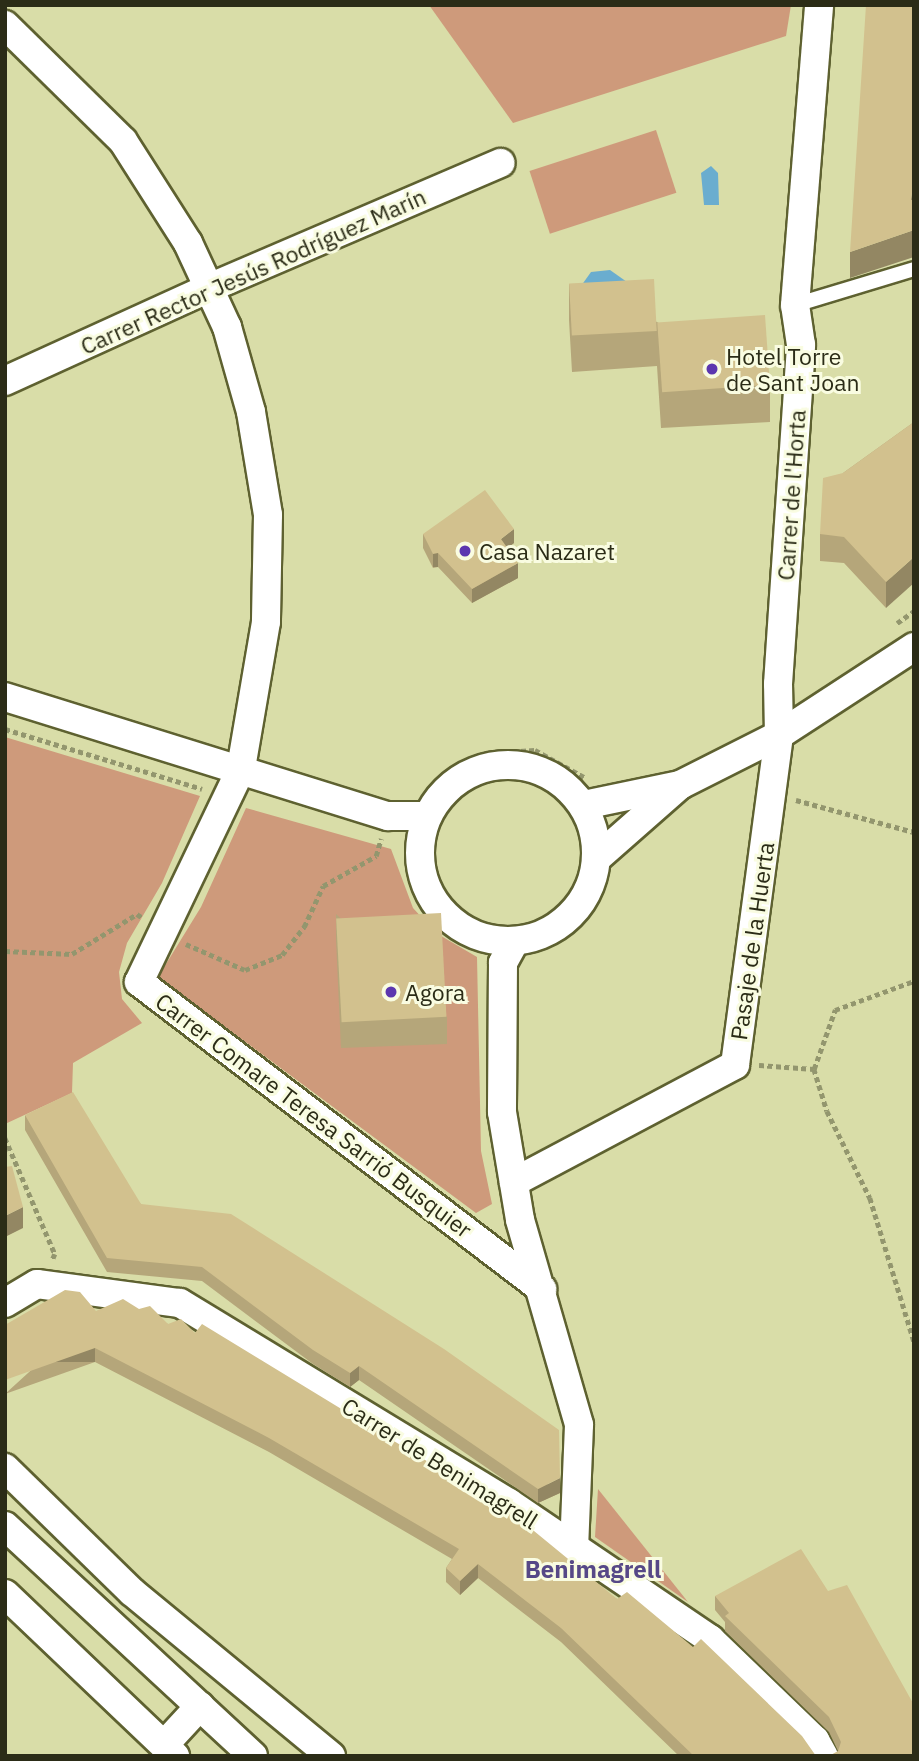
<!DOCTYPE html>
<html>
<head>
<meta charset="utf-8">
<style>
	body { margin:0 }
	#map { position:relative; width:919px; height:1761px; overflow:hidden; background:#d9dda8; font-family:"IBM Plex Sans",sans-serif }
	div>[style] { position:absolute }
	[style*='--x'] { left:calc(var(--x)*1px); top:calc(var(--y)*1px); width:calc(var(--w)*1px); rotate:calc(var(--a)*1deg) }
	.green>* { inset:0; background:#ce9a7b; transform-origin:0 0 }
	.water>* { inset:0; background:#6aadcf }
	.path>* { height:4.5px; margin-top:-2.25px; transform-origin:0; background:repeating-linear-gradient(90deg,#93966e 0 5px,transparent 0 8.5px) }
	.roads { filter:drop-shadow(2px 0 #5e6130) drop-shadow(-2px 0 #5e6130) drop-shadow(0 2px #5e6130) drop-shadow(0 -2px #5e6130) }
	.lane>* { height:14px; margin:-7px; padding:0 7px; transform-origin:7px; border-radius:7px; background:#fff }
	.street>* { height:28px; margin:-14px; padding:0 14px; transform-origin:14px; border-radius:14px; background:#fff }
	.street>.ring { margin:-14px; padding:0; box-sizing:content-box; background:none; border:28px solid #fff; border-radius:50% }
	.wall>* { inset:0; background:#b5a67a }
	.shaded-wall>* { inset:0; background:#938763; transform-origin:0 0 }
	.building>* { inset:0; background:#d2c18e; transform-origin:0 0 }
	.dots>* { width:19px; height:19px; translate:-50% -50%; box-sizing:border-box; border:4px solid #f9fce1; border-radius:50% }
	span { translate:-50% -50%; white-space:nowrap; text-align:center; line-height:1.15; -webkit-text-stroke:6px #f9fce1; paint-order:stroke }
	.street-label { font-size:23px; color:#2b2c17 }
	.poi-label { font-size:23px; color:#2b2c17 }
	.left { translate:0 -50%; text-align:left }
	.neighbourhood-label { font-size:24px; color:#564887; font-weight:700 }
	.frame { position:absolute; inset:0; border:7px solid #2b2c17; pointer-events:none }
</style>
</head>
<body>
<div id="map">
	<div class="green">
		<div style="clip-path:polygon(429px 5px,791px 5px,786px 36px,513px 123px)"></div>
		<div style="left:656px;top:130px;width:66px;height:133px;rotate:72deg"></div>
		<div style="clip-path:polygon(5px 737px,200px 796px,162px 883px,127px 943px,119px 972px,122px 999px,142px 1023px,73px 1063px,72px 1093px,5px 1124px)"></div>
		<div style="clip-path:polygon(246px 808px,391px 849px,413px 908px,436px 933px,477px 957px,481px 1151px,492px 1204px,476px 1213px,158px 977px,201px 907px)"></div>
		<div style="clip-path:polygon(598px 1489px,688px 1602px,595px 1537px)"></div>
	</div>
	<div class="water">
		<div style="clip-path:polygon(711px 166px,718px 173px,719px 205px,704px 205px,701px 173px)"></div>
		<div style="clip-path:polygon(610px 270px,627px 282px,581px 286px,591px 272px)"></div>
	</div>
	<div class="path">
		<div style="--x:897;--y:623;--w:21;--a:-35"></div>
		<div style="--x:5;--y:729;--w:206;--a:16.9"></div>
		<div style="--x:429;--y:792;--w:26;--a:-51"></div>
		<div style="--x:445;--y:772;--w:46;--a:-24.3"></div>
		<div style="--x:487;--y:753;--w:48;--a:-3.6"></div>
		<div style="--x:535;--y:750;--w:56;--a:28.9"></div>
		<div style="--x:796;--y:800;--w:122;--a:15.2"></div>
		<div style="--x:186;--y:944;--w:64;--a:23.8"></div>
		<div style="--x:245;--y:970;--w:40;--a:-22"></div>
		<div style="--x:282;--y:955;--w:36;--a:-52"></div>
		<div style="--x:304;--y:927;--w:45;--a:-65.1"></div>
		<div style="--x:323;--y:886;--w:61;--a:-29.5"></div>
		<div style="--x:376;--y:856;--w:18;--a:-74"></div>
		<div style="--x:5;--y:951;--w:67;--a:2.6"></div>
		<div style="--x:72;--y:954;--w:76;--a:-31.6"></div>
		<div style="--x:137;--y:914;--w:7;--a:34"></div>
		<div style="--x:759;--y:1065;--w:55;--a:4.2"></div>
		<div style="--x:814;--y:1069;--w:44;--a:72.8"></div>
		<div style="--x:827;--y:1111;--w:97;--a:63.7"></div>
		<div style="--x:870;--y:1198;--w:150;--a:72.9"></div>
		<div style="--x:814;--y:1069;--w:63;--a:-70.4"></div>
		<div style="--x:835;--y:1010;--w:84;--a:-20.2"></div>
		<div style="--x:5;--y:1138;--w:126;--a:66.7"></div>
		<div style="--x:55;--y:1254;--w:8;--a:113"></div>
	</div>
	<div class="roads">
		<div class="lane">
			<div style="--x:795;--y:305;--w:124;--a:-16.8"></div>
		</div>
		<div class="street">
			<div style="--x:5;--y:25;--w:165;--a:44.5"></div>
			<div style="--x:123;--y:141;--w:121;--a:57.5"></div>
			<div style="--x:188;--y:243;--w:93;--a:65.1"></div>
			<div style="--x:227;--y:327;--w:88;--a:74.2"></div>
			<div style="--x:251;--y:412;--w:104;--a:80.6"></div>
			<div style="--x:268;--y:515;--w:107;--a:91.1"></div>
			<div style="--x:266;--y:622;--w:149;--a:99.7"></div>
			<div style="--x:241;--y:769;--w:236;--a:115.6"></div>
			<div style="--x:139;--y:982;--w:507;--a:37.3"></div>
			<div style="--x:5;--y:381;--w:226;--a:-24.5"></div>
			<div style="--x:211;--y:287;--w:315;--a:-23.2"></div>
			<div style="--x:5;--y:697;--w:401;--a:17.3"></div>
			<div style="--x:388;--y:816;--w:39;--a:0"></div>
			<div class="ring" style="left:420px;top:765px;width:148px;height:148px"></div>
			<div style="--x:584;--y:805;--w:98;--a:-11.8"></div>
			<div style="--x:680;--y:785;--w:111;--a:-26.8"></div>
			<div style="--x:779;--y:735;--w:161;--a:-33.1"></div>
			<div style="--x:597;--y:858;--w:109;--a:-41.3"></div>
			<div style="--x:515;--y:941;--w:25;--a:119"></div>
			<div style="--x:503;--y:963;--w:149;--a:90.4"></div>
			<div style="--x:502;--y:1112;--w:109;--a:80.5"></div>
			<div style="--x:520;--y:1220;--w:213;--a:73.9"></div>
			<div style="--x:579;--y:1425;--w:124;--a:92.3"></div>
			<div style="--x:514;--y:1182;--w:250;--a:-27.9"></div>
			<div style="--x:735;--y:1065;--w:333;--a:-82.4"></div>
			<div style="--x:779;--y:735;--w:51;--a:-91.1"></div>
			<div style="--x:778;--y:684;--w:340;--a:-86.1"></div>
			<div style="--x:801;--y:345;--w:40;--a:-98.5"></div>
			<div style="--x:795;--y:305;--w:301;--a:-85.4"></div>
			<div style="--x:5;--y:1303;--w:37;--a:-31"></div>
			<div style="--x:37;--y:1284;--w:144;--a:7.6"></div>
			<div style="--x:180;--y:1303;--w:385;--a:31.3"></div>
			<div style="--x:509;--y:1503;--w:243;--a:34.1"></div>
			<div style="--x:710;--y:1639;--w:146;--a:43.9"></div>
			<div style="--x:815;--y:1740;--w:18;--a:61"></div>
			<div style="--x:5;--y:1468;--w:177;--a:44.3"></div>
			<div style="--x:132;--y:1592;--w:258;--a:39.5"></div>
			<div style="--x:5;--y:1526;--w:338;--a:42.8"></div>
			<div style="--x:5;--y:1594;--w:235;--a:43.6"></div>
			<div style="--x:164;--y:1745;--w:53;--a:-47.3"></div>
		</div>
	</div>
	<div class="wall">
		<div style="clip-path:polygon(569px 284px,657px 322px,770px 385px,770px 422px,661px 428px,657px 366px,572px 372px,569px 320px)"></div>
		<div style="clip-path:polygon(914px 422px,886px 608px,844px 563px,820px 561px,820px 534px,843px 473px)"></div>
		<div style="clip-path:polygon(423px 534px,514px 543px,507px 548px,518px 578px,472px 603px,438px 567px,433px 568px,423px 548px)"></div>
		<div style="clip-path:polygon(336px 914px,447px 1017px,447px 1044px,341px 1048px,336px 940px)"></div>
		<div style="clip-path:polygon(25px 1115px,141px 1204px,560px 1493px,538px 1503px,359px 1380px,350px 1387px,313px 1364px,202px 1281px,107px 1272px,25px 1130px)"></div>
		<div style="clip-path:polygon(139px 1309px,168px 1324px,195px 1333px,617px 1599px,816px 1756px,679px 1756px,561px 1642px,478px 1578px,460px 1595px,446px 1582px,446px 1568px,452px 1559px,269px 1452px,95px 1362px,5px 1394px,96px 1311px)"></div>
		<div style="clip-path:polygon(828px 1591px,914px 1705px,838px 1751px,829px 1732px,725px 1631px,725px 1622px,715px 1610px,715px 1596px)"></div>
	</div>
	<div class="shaded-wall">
		<div style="clip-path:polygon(914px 177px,914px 203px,911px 200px)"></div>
		<div style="clip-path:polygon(914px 230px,914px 257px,850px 278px,850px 252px)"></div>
		<div style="clip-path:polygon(514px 529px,514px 543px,501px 553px,501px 539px)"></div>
		<div style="left:438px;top:553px;width:14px;height:5px;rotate:90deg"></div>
		<div style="clip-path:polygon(914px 557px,914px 583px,886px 608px,886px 582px)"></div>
		<div style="clip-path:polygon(518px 563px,518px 578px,472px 603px,472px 589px)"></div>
		<div style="clip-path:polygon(23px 1207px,23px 1228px,5px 1237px,5px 1216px)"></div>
		<div style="left:95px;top:1348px;width:14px;height:96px;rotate:90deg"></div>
		<div style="clip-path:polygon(359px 1366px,359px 1380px,350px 1387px,350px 1373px)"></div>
		<div style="clip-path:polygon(560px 1478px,560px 1493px,538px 1503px,538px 1489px)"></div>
		<div style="clip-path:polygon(478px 1564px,478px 1578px,460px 1595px,460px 1581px)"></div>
	</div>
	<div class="building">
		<div style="clip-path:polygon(866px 5px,914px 5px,914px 177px,911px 200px,914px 199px,914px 230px,850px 252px)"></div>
		<div style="left:654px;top:279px;width:52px;height:85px;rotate:87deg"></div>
		<div style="left:765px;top:315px;width:70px;height:108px;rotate:86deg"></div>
		<div style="clip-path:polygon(914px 422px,914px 557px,886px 582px,844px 537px,820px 534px,823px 478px,843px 473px)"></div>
		<div style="clip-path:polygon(485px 490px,514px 529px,501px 539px,518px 563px,472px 589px,438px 553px,433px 554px,423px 534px)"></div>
		<div style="left:441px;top:913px;width:104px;height:105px;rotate:87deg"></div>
		<div style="clip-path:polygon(73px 1092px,141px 1204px,231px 1214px,444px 1349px,559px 1430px,560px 1478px,538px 1489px,359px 1366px,350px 1373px,313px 1350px,202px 1267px,107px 1258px,25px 1115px)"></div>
		<div style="clip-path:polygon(12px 1166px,23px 1207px,5px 1216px,5px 1167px)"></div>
		<div style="clip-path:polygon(65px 1290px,80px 1292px,96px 1311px,123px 1299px,139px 1309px,150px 1306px,168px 1324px,181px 1319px,195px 1333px,202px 1324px,512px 1513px,617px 1599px,627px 1592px,693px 1647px,701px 1639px,802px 1736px,816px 1756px,694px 1756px,561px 1628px,478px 1564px,460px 1581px,446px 1568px,459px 1549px,269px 1438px,95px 1348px,5px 1380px,5px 1325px)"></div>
		<div style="clip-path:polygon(801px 1549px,828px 1591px,847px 1585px,914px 1705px,914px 1756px,829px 1756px,838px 1751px,841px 1742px,829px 1717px,725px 1616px,729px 1613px,715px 1596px)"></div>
	</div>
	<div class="dots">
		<div style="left:712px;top:369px;background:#5c37af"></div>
		<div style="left:465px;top:551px;background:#5c37af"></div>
		<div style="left:391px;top:992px;background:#5c37af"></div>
	</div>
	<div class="street-label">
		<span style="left:253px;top:271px;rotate:-24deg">Carrer Rector Jesús Rodríguez Marín</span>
		<span style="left:791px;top:495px;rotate:-86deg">Carrer de l'Horta</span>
		<span style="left:752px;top:941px;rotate:-82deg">Pasaje de la Huerta</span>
		<span style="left:314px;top:1115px;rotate:37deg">Carrer Comare Teresa Sarrió Busquier</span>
		<span style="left:440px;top:1463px;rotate:32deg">Carrer de Benimagrell</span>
	</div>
	<div class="poi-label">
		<span class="left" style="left:726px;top:369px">Hotel Torre<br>de Sant Joan</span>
		<span class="left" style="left:479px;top:551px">Casa Nazaret</span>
		<span class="left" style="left:405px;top:992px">Agora</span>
	</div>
	<div class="neighbourhood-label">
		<span style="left:593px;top:1570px">Benimagrell</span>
	</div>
	<div class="frame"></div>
</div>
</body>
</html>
